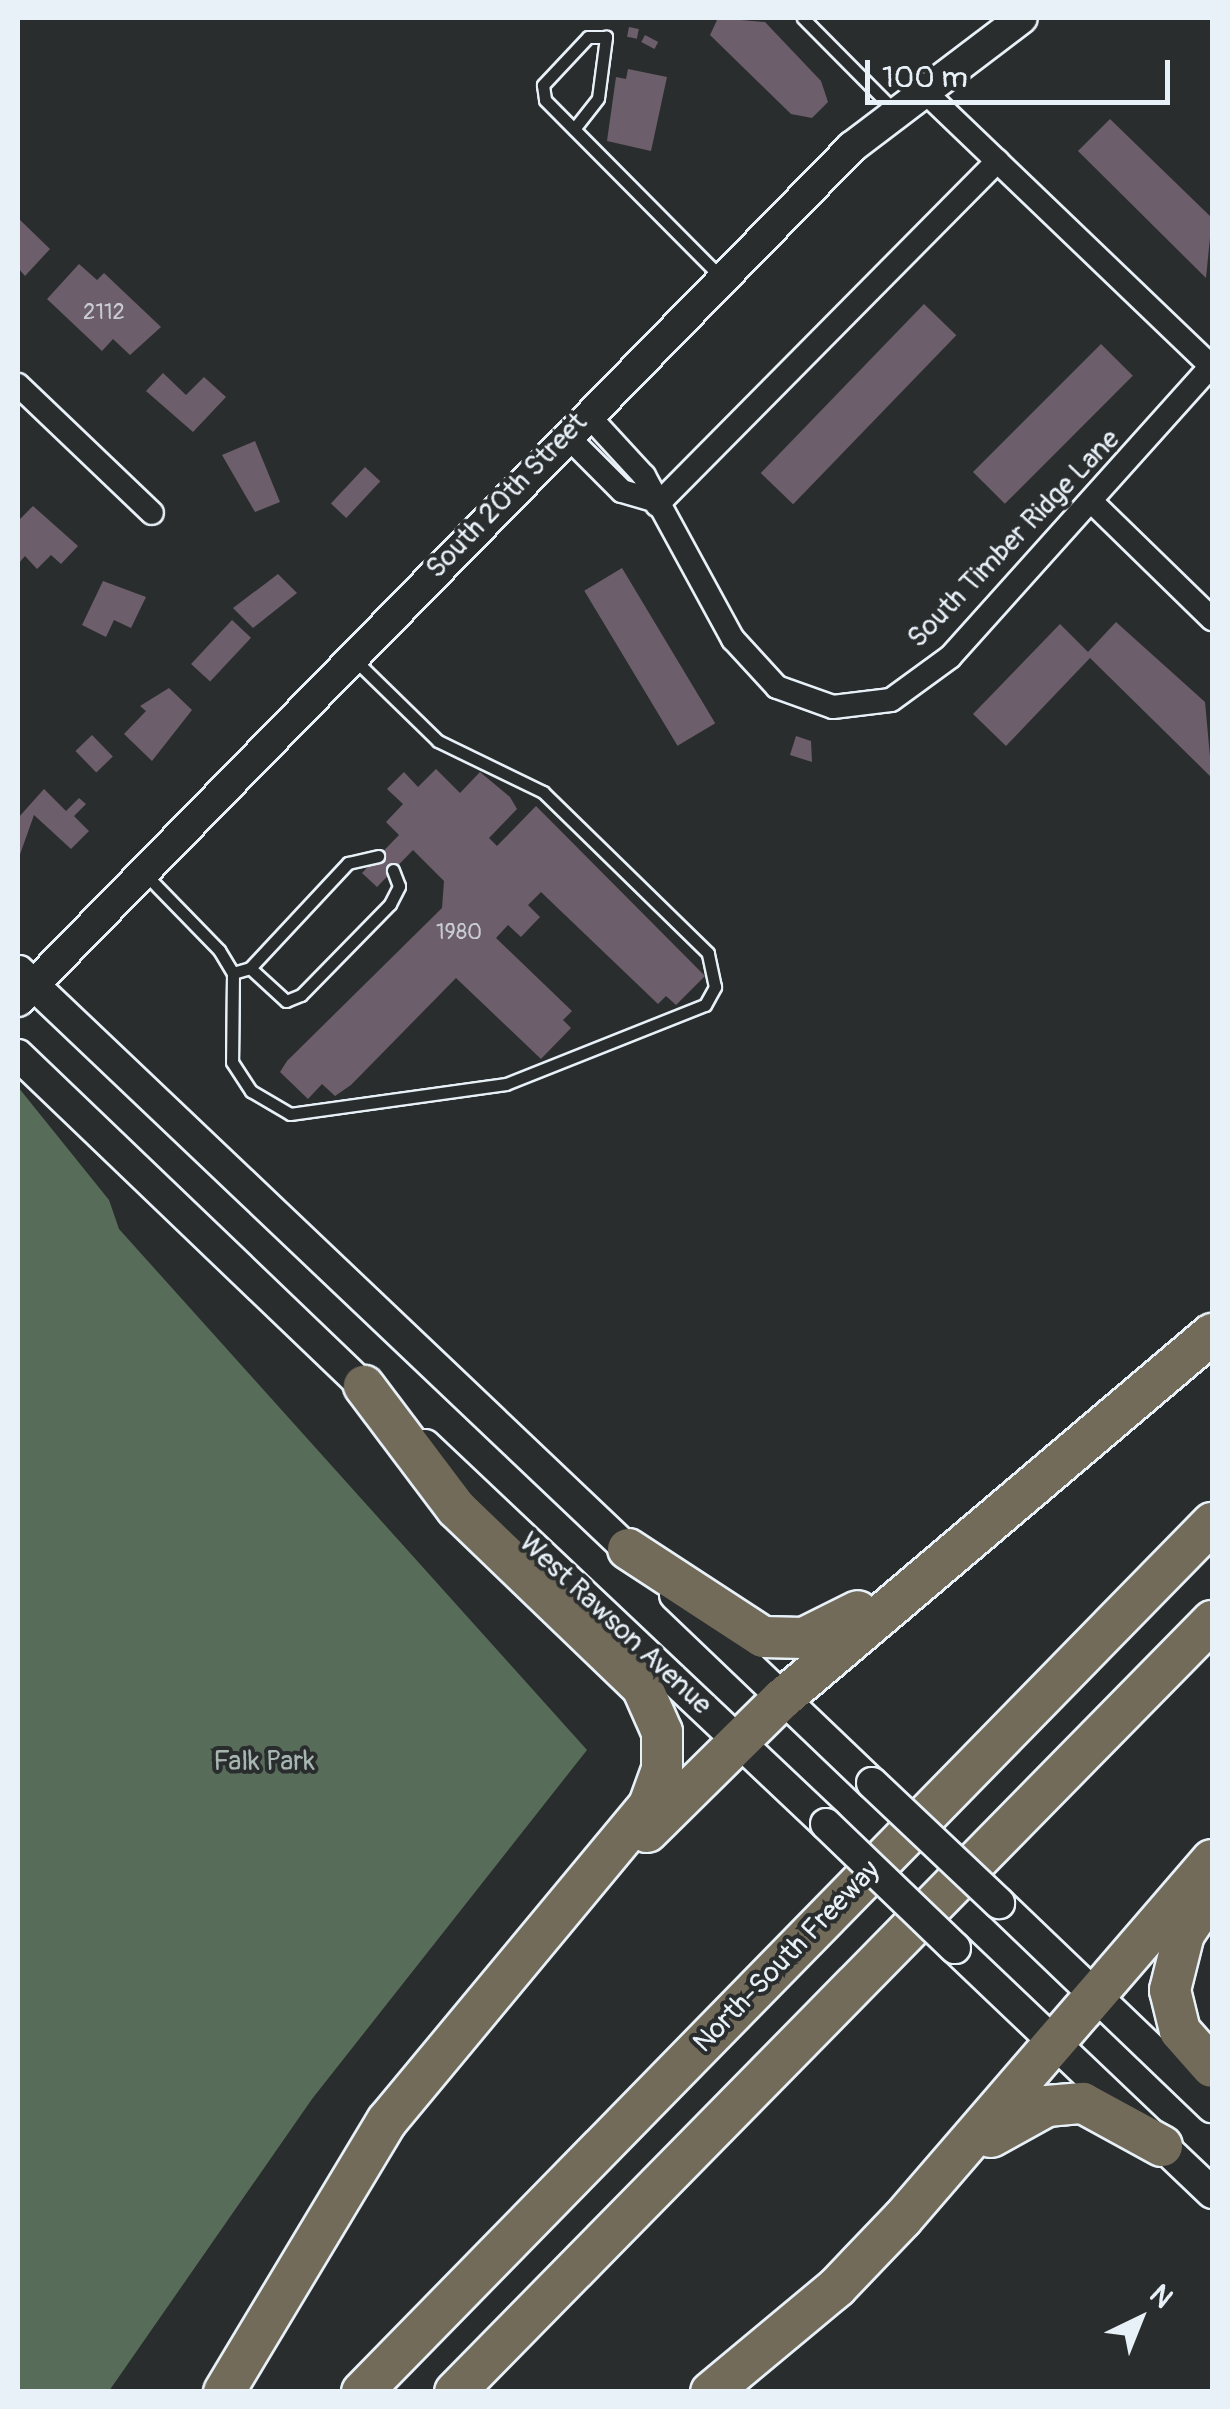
<!DOCTYPE html>
<html>
<head>
<meta charset="utf-8">
<style>
	body { margin:0 }
	#map { position:relative; width:1230px; height:2409px; overflow:hidden; background:#2a2d2e; font-family:Pangolin,sans-serif }
	div>[style] { position:absolute }
	[style*='--x'] { left:calc(var(--x)*1px); top:calc(var(--y)*1px); width:calc(var(--w)*1px); rotate:calc(var(--a)*1deg) }
	.green>* { inset:0; background:#586d59 }
	.building>* { inset:0; background:#6c5e6b; transform-origin:0 0 }
	.roads { filter:drop-shadow(2px 0 #e8f1f8) drop-shadow(-2px 0 #e8f1f8) drop-shadow(0 2px #e8f1f8) drop-shadow(0 -2px #e8f1f8) }
	.lane>* { height:11px; margin:-5.5px; padding:0 5.5px; transform-origin:5.5px; border-radius:5.5px; background:#2a2d2e }
	.street>* { height:22px; margin:-11px; padding:0 11px; transform-origin:11px; border-radius:11px; background:#2a2d2e }
	.secondary>* { height:30px; margin:-15px; padding:0 15px; transform-origin:15px; border-radius:15px; background:#2a2d2e }
	.highway>* { height:40px; margin:-20px; padding:0 20px; transform-origin:20px; border-radius:20px; background:#736b5a }
	.bridges { filter:drop-shadow(2px 0 #e8f1f8) drop-shadow(-2px 0 #e8f1f8) drop-shadow(0 2px #e8f1f8) drop-shadow(0 -2px #e8f1f8) }
	.secondary-bridge>* { height:30px; margin:-15px; padding:0 15px; transform-origin:15px; border-radius:15px; background:#2a2d2e }
	span { translate:-50% -50%; white-space:nowrap; text-align:center; line-height:1.15; -webkit-text-stroke:8px #2a2d2e; paint-order:stroke }
	.number-label { font-size:22px; color:#c9ccd5 }
	.number-label span { -webkit-text-stroke-width:0 }
	.street-label { font-size:28px; color:#e8f1f8 }
	.park-label { font-size:28px; color:#a7b6b0 }
	.frame { position:absolute; inset:0; border:20px solid #e8f1f8; pointer-events:none }
	.north { position:absolute; left:1090px; top:2269px; width:100px; height:100px; -webkit-text-stroke:8px #2a2d2e; paint-order:stroke; rotate:43deg; font-size:28px; font-weight:700; line-height:40px; text-align:center; color:#e8f1f8 }
	.north::after { content:''; display:block; margin:auto; width:35px; height:45px; background:#e8f1f8; clip-path:polygon(50% 0,100% 100%,50% 72%,0 100%) }
	.scale { position:absolute; left:865px; top:60px; width:305px; height:45px; box-sizing:border-box; border:5px solid #e8f1f8; border-top:0; padding-left:12px; font-size:30px; line-height:35px; white-space:nowrap; color:#e8f1f8; -webkit-text-stroke:8px #2a2d2e; paint-order:stroke }
</style>
</head>
<body>
<div id="map">
	<div class="green">
		<div style="clip-path:polygon(18px 1087px,109px 1200px,119px 1229px,587px 1750px,312px 2099px,109px 2391px,18px 2391px)"></div>
	</div>
	<div class="building">
		<div style="clip-path:polygon(718px 18px,765px 22px,821px 81px,828px 102px,812px 118px,791px 114px,710px 35px)"></div>
		<div style="left:629px;top:27px;width:10px;height:10px;rotate:11deg"></div>
		<div style="left:645px;top:35px;width:15px;height:8px;rotate:28deg"></div>
		<div style="clip-path:polygon(628px 69px,667px 77px,651px 151px,607px 141px,616px 77px,626px 79px)"></div>
		<div style="clip-path:polygon(1110px 119px,1212px 218px,1206px 278px,1078px 151px)"></div>
		<div style="clip-path:polygon(18px 218px,50px 249px,25px 276px,18px 268px)"></div>
		<div style="clip-path:polygon(79px 264px,97px 280px,104px 273px,161px 327px,130px 355px,113px 339px,102px 351px,47px 299px)"></div>
		<div style="left:924px;top:304px;width:45px;height:235px;rotate:44deg"></div>
		<div style="left:1101px;top:344px;width:45px;height:181px;rotate:45deg"></div>
		<div style="clip-path:polygon(163px 373px,186px 395px,204px 377px,226px 397px,193px 432px,146px 391px)"></div>
		<div style="clip-path:polygon(255px 441px,280px 502px,255px 512px,222px 455px)"></div>
		<div style="left:365px;top:467px;width:21px;height:50px;rotate:43deg"></div>
		<div style="clip-path:polygon(33px 506px,78px 546px,61px 564px,51px 555px,37px 569px,25px 556px,18px 564px,18px 521px)"></div>
		<div style="left:622px;top:568px;width:181px;height:44px;rotate:59deg"></div>
		<div style="clip-path:polygon(278px 574px,297px 593px,253px 628px,233px 608px)"></div>
		<div style="clip-path:polygon(103px 581px,146px 597px,131px 628px,114px 620px,106px 637px,82px 625px)"></div>
		<div style="left:232px;top:620px;width:26px;height:60px;rotate:43deg"></div>
		<div style="clip-path:polygon(1116px 622px,1205px 702px,1212px 778px,1090px 658px,1006px 746px,973px 714px,1060px 624px,1088px 652px)"></div>
		<div style="clip-path:polygon(169px 688px,192px 710px,152px 761px,124px 734px,146px 711px,140px 706px)"></div>
		<div style="left:92px;top:735px;width:30px;height:23px;rotate:46deg"></div>
		<div style="clip-path:polygon(796px 736px,811px 741px,812px 762px,790px 755px)"></div>
		<div style="clip-path:polygon(436px 769px,460px 793px,480px 772px,510px 797px,517px 809px,489px 838px,497px 846px,536px 806px,705px 976px,676px 1005px,666px 996px,658px 1004px,541px 892px,528px 905px,540px 917px,521px 937px,508px 925px,496px 938px,572px 1011px,563px 1020px,571px 1028px,541px 1059px,456px 978px,351px 1085px,335px 1096px,322px 1084px,308px 1099px,280px 1072px,287px 1061px,442px 908px,444px 881px,413px 850px,377px 887px,362px 873px,399px 835px,386px 822px,403px 804px,387px 789px,404px 772px,418px 787px)"></div>
		<div style="clip-path:polygon(44px 789px,66px 811px,79px 798px,86px 804px,74px 816px,89px 831px,71px 849px,34px 815px,18px 860px,18px 818px)"></div>
	</div>
	<div class="roads">
		<div class="lane">
			<div style="--x:803;--y:18;--w:132;--a:45.3"></div>
			<div style="--x:574;--y:129;--w:39;--a:-52"></div>
			<div style="--x:598;--y:98;--w:62;--a:-82.5"></div>
			<div style="--x:606;--y:37;--w:18;--a:180"></div>
			<div style="--x:588;--y:37;--w:66;--a:133.2"></div>
			<div style="--x:543;--y:85;--w:15;--a:82"></div>
			<div style="--x:545;--y:100;--w:251;--a:45.2"></div>
			<div style="--x:146;--y:875;--w:105;--a:45.8"></div>
			<div style="--x:219;--y:950;--w:27;--a:59"></div>
			<div style="--x:233;--y:973;--w:89;--a:90.6"></div>
			<div style="--x:232;--y:1062;--w:35;--a:57"></div>
			<div style="--x:251;--y:1091;--w:45;--a:30.5"></div>
			<div style="--x:290;--y:1114;--w:218;--a:-7.9"></div>
			<div style="--x:506;--y:1084;--w:214;--a:-21.7"></div>
			<div style="--x:705;--y:1005;--w:21;--a:-61"></div>
			<div style="--x:715;--y:987;--w:35;--a:-102"></div>
			<div style="--x:708;--y:953;--w:231;--a:-135.7"></div>
			<div style="--x:543;--y:792;--w:117;--a:-154.1"></div>
			<div style="--x:438;--y:741;--w:117;--a:-135.7"></div>
			<div style="--x:250;--y:968;--w:49;--a:42.5"></div>
			<div style="--x:286;--y:1001;--w:16;--a:-22"></div>
			<div style="--x:301;--y:995;--w:127;--a:-45.6"></div>
			<div style="--x:390;--y:904;--w:20;--a:-63"></div>
			<div style="--x:399;--y:886;--w:17;--a:-111"></div>
			<div style="--x:233;--y:973;--w:18;--a:-16"></div>
			<div style="--x:250;--y:968;--w:144;--a:-47"></div>
			<div style="--x:348;--y:863;--w:31;--a:-13"></div>
		</div>
		<div class="street">
			<div style="--x:923;--y:90;--w:399;--a:43.8"></div>
			<div style="--x:18;--y:385;--w:185;--a:43.7"></div>
			<div style="--x:587;--y:414;--w:84;--a:47.4"></div>
			<div style="--x:644;--y:476;--w:186;--a:61.4"></div>
			<div style="--x:733;--y:639;--w:65;--a:47.5"></div>
			<div style="--x:777;--y:687;--w:59;--a:19.7"></div>
			<div style="--x:833;--y:707;--w:58;--a:-6.9"></div>
			<div style="--x:891;--y:700;--w:73;--a:-36.1"></div>
			<div style="--x:950;--y:657;--w:392;--a:-48.1"></div>
			<div style="--x:566;--y:435;--w:79;--a:45"></div>
			<div style="--x:622;--y:491;--w:33;--a:16"></div>
			<div style="--x:1094;--y:504;--w:165;--a:44.3"></div>
			<div style="--x:657;--y:505;--w:484;--a:-45.3"></div>
		</div>
		<div class="secondary">
			<div style="--x:19;--y:971;--w:859;--a:43.54"></div>
			<div style="--x:18;--y:1001;--w:1194;--a:-45.68"></div>
			<div style="--x:852;--y:147;--w:213;--a:-37.2"></div>
			<div style="--x:18;--y:1055;--w:497;--a:43.8"></div>
			<div style="--x:425;--y:1445;--w:552;--a:43.38"></div>
			<div style="--x:675;--y:1595;--w:272;--a:43.7"></div>
			<div style="--x:999;--y:1903;--w:295;--a:43.8"></div>
			<div style="--x:955;--y:1948;--w:355;--a:43.6"></div>
		</div>
		<div class="highway">
			<div style="--x:628;--y:1549;--w:161;--a:33.1"></div>
			<div style="--x:763;--y:1637;--w:41;--a:1.4"></div>
			<div style="--x:804;--y:1638;--w:60;--a:-26.6"></div>
			<div style="--x:647;--y:1832;--w:190;--a:-44.6"></div>
			<div style="--x:782;--y:1699;--w:564;--a:-40.33"></div>
			<div style="--x:1207;--y:1900;--w:41;--a:124.1"></div>
			<div style="--x:1184;--y:1934;--w:58;--a:104"></div>
			<div style="--x:1170;--y:1990;--w:42;--a:76.3"></div>
			<div style="--x:1180;--y:2031;--w:48;--a:48.4"></div>
			<div style="--x:991;--y:2137;--w:64;--a:-29"></div>
			<div style="--x:1047;--y:2106;--w:36;--a:-5"></div>
			<div style="--x:1083;--y:2103;--w:90;--a:28.6"></div>
			<div style="--x:224;--y:2392;--w:316;--a:-59"></div>
			<div style="--x:387;--y:2121;--w:410;--a:-50.3"></div>
			<div style="--x:649;--y:1805;--w:38;--a:-70"></div>
			<div style="--x:662;--y:1769;--w:37;--a:-90"></div>
			<div style="--x:662;--y:1732;--w:49;--a:-114"></div>
			<div style="--x:642;--y:1687;--w:258;--a:-136.1"></div>
			<div style="--x:456;--y:1508;--w:153;--a:-127"></div>
			<div style="--x:362;--y:2392;--w:1216;--a:-45.63"></div>
			<div style="--x:455;--y:2392;--w:1081;--a:-45.52"></div>
			<div style="--x:711;--y:2392;--w:164;--a:-39.8"></div>
			<div style="--x:837;--y:2287;--w:95;--a:-46.3"></div>
			<div style="--x:903;--y:2218;--w:473;--a:-49.2"></div>
		</div>
	</div>
	<div class="bridges">
		<div class="secondary-bridge">
			<div style="--x:872;--y:1783;--w:175;--a:43.4"></div>
			<div style="--x:826;--y:1824;--w:179;--a:43.9"></div>
		</div>
	</div>
	<div class="number-label">
		<span style="left:104px;top:313px">2112</span>
		<span style="left:459px;top:933px">1980</span>
	</div>
	<div class="street-label">
		<span style="left:507px;top:496px;rotate:-46deg">South 20th Street</span>
		<span style="left:1014px;top:539px;rotate:-46deg">South Timber Ridge Lane</span>
		<span style="left:615px;top:1624px;rotate:43deg">West Rawson Avenue</span>
		<span style="left:787px;top:1957px;rotate:-46deg">North-South Freeway</span>
	</div>
	<div class="park-label">
		<span style="left:264px;top:1762px">Falk Park</span>
	</div>
	<div class="frame"></div>
	<div class="north">N</div>
	<div class="scale">100 m</div>
</div>
</body>
</html>
